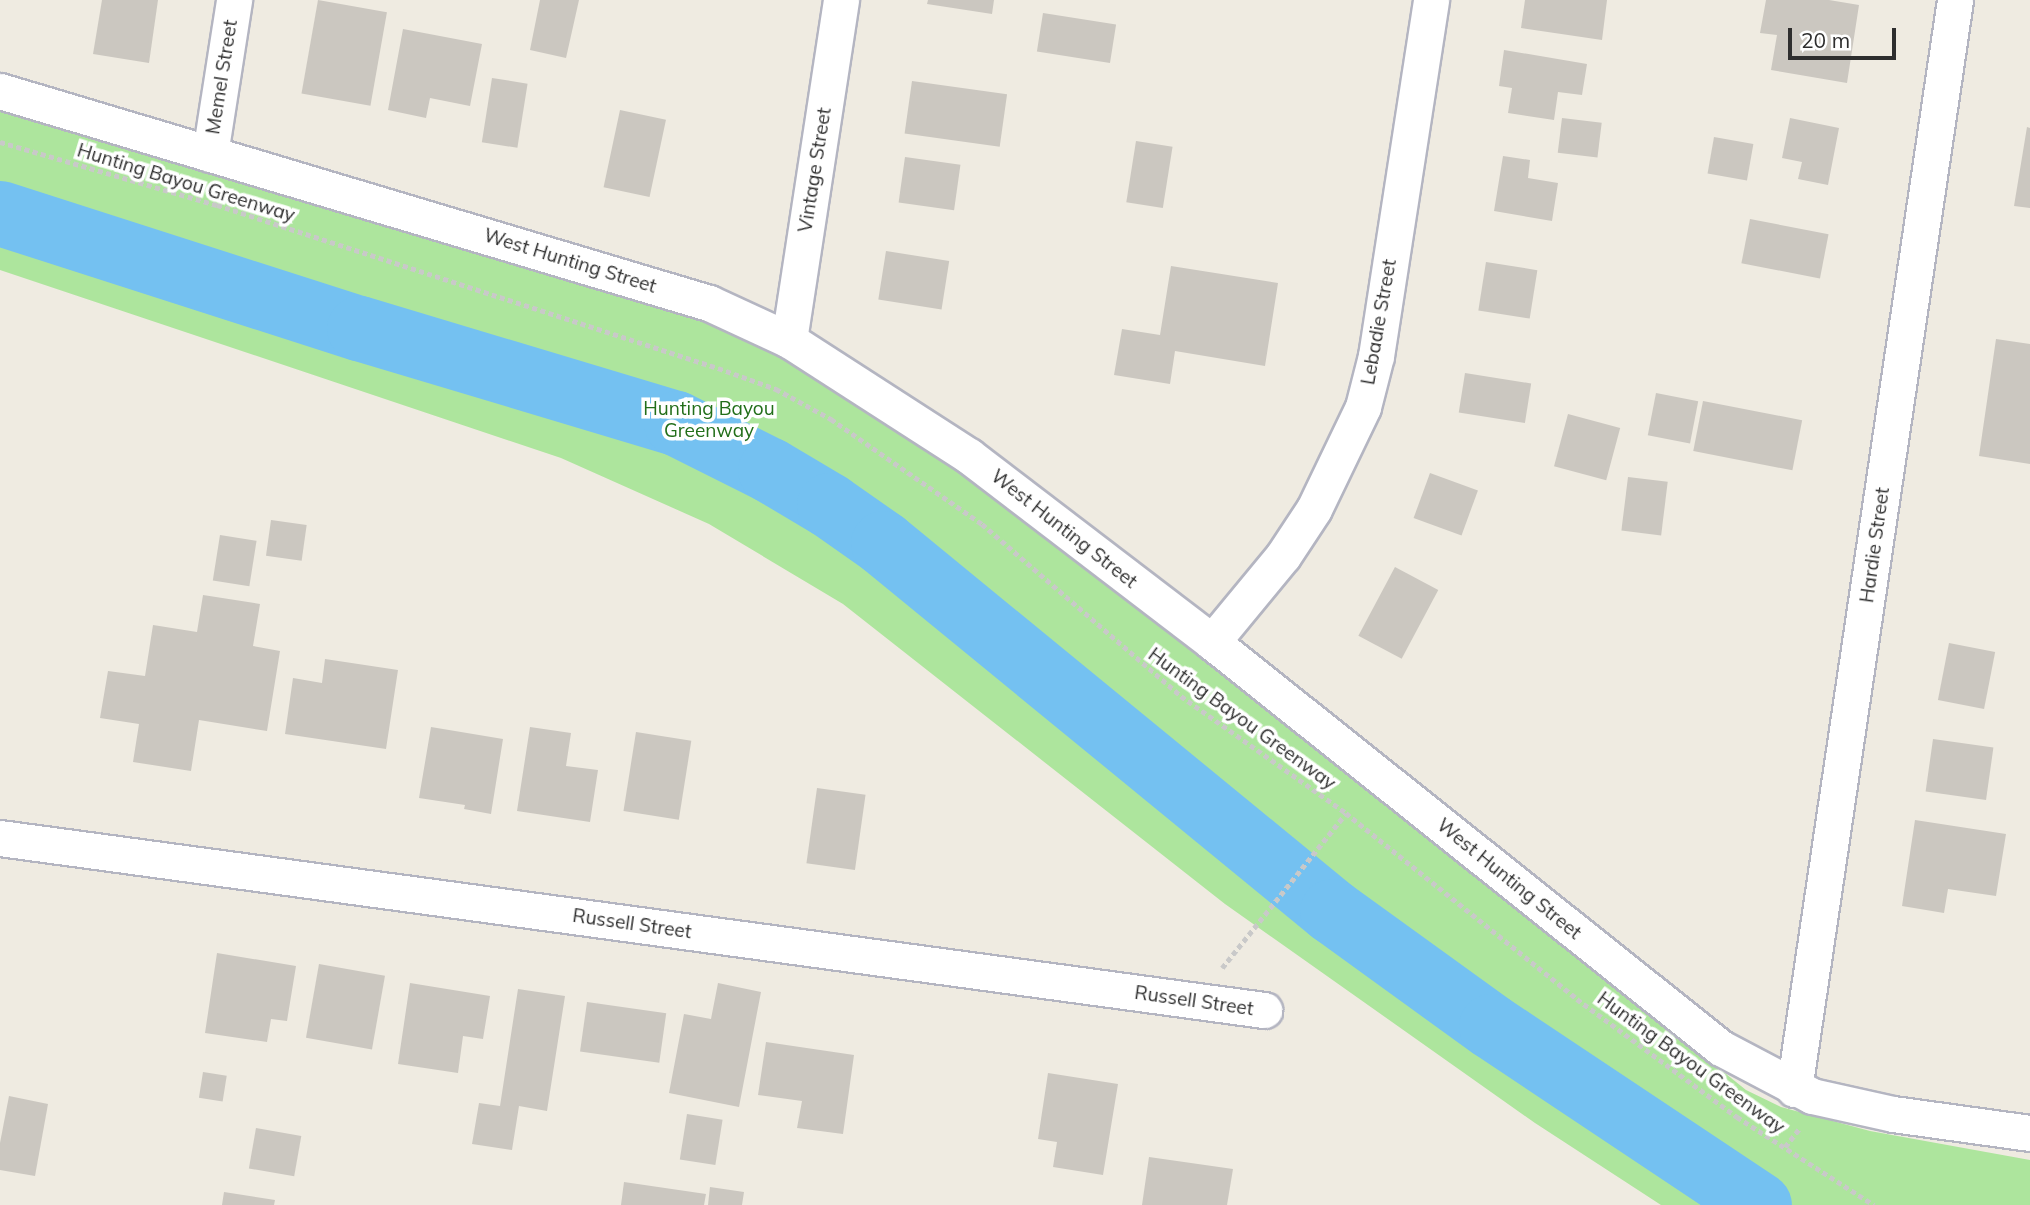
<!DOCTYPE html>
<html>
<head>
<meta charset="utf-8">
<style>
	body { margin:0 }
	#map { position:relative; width:2030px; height:1205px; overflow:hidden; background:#efebe1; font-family:Mulish,sans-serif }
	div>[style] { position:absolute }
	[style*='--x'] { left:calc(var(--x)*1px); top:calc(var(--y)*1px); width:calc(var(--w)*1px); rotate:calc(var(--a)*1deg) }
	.green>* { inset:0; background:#ade59d }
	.river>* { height:65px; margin:-32.5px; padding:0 32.5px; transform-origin:32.5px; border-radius:32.5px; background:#74c1f1 }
	.building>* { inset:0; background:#cbc7c0; transform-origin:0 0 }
	.path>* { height:4.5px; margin-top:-2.25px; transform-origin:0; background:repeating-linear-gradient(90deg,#c9c9c9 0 5px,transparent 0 8.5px) }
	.roads { filter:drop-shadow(2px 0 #b4b5c1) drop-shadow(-2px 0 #b4b5c1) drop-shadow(0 2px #b4b5c1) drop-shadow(0 -2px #b4b5c1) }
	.street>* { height:35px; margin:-17.5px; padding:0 17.5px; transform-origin:17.5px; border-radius:17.5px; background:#fff }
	span { translate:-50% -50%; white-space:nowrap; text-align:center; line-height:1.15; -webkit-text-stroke:7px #fff; paint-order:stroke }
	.street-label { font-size:19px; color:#2e2e2e }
	.park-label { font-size:19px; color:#226e1a }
	.scale { position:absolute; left:1788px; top:28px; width:108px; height:32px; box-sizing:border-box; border:4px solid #2e2e2e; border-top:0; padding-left:9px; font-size:21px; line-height:24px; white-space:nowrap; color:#2e2e2e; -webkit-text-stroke:5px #fff; paint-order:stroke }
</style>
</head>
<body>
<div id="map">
	<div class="green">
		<div style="clip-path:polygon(0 104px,753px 335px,919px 435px,1066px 545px,1746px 1090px,1781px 1107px,1870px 1131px,2030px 1160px,2030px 1205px,1661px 1205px,1535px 1123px,1225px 904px,843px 604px,709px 524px,561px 458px,0 270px)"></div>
	</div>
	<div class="river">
		<div style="--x:0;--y:213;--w:377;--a:17.8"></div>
		<div style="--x:359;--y:328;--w:331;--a:16.7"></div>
		<div style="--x:676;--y:423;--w:105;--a:26.6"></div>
		<div style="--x:770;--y:470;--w:69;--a:30.7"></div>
		<div style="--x:829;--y:505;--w:66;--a:35.1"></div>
		<div style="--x:883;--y:543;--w:581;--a:39.34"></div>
		<div style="--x:1332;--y:911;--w:196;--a:35.9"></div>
		<div style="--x:1491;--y:1026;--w:322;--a:33.7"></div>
	</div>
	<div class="building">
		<div style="clip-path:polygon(102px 0,158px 0,149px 63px,93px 54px)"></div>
		<div style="left:318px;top:0;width:70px;height:95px;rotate:10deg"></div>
		<div style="clip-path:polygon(540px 0,579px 0,566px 58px,530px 50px)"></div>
		<div style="clip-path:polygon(928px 0,994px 0,992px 14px,927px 4px)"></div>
		<div style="clip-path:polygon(1525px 0,1607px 0,1602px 40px,1521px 28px)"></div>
		<div style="clip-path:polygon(1766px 0,1829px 0,1859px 5px,1847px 83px,1771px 70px,1777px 35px,1760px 33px)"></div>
		<div style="left:1043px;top:13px;width:74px;height:39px;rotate:9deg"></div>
		<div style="clip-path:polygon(403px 29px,482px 44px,470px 106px,430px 98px,426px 118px,388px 110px)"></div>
		<div style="clip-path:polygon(1504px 50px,1587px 64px,1582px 95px,1558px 92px,1554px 120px,1508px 113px,1512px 88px,1499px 86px)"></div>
		<div style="left:492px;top:78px;width:36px;height:65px;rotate:9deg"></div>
		<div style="left:912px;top:81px;width:96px;height:53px;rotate:8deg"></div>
		<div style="left:620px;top:110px;width:47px;height:79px;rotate:12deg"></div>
		<div style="left:1562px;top:118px;width:40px;height:35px;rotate:7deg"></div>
		<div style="clip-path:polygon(1790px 118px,1839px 128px,1828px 185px,1798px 179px,1802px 162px,1782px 158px)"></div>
		<div style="clip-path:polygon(2027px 127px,2030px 128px,2030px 208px,2014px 206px)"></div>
		<div style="left:1714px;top:137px;width:40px;height:37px;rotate:10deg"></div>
		<div style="left:1136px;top:141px;width:37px;height:62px;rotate:9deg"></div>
		<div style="clip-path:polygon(1503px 156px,1530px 160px,1528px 178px,1558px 183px,1552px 221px,1494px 211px)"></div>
		<div style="left:905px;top:157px;width:56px;height:46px;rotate:8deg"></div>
		<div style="left:1750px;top:219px;width:80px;height:45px;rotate:11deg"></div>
		<div style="left:886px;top:251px;width:64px;height:49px;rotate:9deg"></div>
		<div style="left:1486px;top:262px;width:52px;height:49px;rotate:9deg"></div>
		<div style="clip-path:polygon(1171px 266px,1278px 283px,1265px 366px,1175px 351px,1170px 384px,1114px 375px,1122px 329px,1160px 335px)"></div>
		<div style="clip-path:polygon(1996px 339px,2030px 344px,2030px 464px,1979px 456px)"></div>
		<div style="left:1465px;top:373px;width:67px;height:40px;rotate:9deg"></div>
		<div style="left:1656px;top:393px;width:43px;height:43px;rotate:11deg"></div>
		<div style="left:1703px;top:401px;width:101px;height:51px;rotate:11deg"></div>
		<div style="left:1568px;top:414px;width:54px;height:54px;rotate:15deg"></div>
		<div style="left:1430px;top:473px;width:51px;height:48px;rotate:20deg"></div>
		<div style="left:1628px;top:477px;width:40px;height:54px;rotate:7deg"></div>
		<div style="left:271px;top:520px;width:36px;height:36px;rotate:8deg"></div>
		<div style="left:220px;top:535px;width:37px;height:46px;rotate:9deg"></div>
		<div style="left:1395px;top:567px;width:49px;height:78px;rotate:28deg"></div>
		<div style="clip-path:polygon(203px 595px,260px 604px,253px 646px,280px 651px,267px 731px,199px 720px,191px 771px,133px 762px,139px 724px,100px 718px,108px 671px,145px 676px,153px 625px,197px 632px)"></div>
		<div style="left:1949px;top:643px;width:47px;height:58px;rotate:11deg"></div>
		<div style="clip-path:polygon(325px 659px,398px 670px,386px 749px,285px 734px,293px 678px,322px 683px)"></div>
		<div style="clip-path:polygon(431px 727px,503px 739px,491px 814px,464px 809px,465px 805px,419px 798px)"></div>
		<div style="clip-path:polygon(530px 727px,571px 733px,566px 766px,598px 770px,590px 822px,517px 811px)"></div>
		<div style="left:636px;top:732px;width:56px;height:80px;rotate:9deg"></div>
		<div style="left:1933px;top:739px;width:61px;height:53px;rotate:8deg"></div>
		<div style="left:817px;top:788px;width:49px;height:76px;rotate:8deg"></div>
		<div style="clip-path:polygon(1915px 820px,2006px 834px,1996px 896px,1948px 889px,1944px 913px,1902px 906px)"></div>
		<div style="clip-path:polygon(217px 953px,296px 966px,287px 1021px,271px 1019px,267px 1042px,205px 1033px)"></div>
		<div style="left:319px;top:964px;width:67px;height:75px;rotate:10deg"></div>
		<div style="clip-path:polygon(410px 983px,490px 996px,483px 1039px,463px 1036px,458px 1073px,398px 1064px)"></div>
		<div style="clip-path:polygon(718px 983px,761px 992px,739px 1107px,669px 1093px,684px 1014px,711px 1019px)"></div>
		<div style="clip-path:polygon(518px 989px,565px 996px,547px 1111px,519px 1106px,512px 1150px,472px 1144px,479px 1103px,500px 1106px)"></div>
		<div style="left:587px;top:1002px;width:80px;height:50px;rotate:8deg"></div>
		<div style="clip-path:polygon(766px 1042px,854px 1055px,843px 1134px,797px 1128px,802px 1101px,758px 1095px)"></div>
		<div style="left:203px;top:1072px;width:24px;height:26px;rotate:9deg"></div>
		<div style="clip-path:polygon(1048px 1073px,1118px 1084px,1103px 1175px,1053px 1167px,1057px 1142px,1038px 1139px)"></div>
		<div style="clip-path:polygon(9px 1096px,48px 1104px,35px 1176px,0 1170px,0 1143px)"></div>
		<div style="left:687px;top:1114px;width:36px;height:46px;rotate:9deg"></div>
		<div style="left:256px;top:1128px;width:46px;height:41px;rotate:10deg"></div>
		<div style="clip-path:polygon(1149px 1157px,1233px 1169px,1227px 1205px,1142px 1205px)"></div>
		<div style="clip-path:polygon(624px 1182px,706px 1194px,704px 1205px,621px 1205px)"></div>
		<div style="clip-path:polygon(710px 1187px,744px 1192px,742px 1205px,708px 1205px)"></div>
		<div style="clip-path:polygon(224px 1192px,275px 1200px,274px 1205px,222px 1205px)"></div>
	</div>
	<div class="path">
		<div style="--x:0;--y:142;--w:226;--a:16.2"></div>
		<div style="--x:217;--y:205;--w:527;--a:18.02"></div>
		<div style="--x:718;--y:368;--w:62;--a:19.9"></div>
		<div style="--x:776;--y:389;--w:63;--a:28.6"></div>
		<div style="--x:831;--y:419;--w:184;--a:34.8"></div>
		<div style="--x:982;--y:524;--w:263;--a:40.8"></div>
		<div style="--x:1181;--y:696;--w:202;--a:35.3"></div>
		<div style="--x:1346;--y:813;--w:297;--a:38.8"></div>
		<div style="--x:1577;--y:999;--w:199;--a:36.4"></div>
		<div style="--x:1737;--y:1117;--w:163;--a:32.7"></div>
		<div style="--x:1222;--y:968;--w:198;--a:-51.3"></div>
		<div style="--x:1785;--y:1147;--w:23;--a:-52"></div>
	</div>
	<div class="roads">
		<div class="street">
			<div style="--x:0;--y:91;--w:740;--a:16.65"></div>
			<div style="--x:709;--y:303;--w:88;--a:24.8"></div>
			<div style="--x:789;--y:340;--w:214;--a:32.8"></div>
			<div style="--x:969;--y:456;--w:306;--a:37.4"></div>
			<div style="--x:1212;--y:642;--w:651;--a:38.58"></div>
			<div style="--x:1721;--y:1048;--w:103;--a:27.8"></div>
			<div style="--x:1812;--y:1096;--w:83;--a:12.5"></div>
			<div style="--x:1893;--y:1114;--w:138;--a:7.9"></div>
			<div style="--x:210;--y:154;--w:156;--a:-81.1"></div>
			<div style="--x:789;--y:340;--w:344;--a:-81.3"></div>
			<div style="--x:1212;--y:642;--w:112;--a:-50.5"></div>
			<div style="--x:1283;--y:556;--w:56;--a:-56.6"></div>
			<div style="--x:1314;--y:509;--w:113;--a:-64.3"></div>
			<div style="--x:1363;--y:407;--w:53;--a:-75.7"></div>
			<div style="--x:1376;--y:356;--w:360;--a:-81.2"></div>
			<div style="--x:0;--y:838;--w:1276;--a:7.75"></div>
			<div style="--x:1794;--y:1089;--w:1101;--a:-81.59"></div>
		</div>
	</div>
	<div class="street-label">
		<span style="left:222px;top:77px;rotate:-81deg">Memel Street</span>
		<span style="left:815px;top:170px;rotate:-81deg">Vintage Street</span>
		<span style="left:186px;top:183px;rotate:17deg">Hunting Bayou Greenway</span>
		<span style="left:570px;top:261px;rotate:17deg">West Hunting Street</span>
		<span style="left:1379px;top:322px;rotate:-80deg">Lebadie Street</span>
		<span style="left:1064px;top:529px;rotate:38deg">West Hunting Street</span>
		<span style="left:1875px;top:545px;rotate:-82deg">Hardie Street</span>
		<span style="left:1242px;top:719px;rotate:36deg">Hunting Bayou Greenway</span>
		<span style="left:1509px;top:879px;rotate:39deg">West Hunting Street</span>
		<span style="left:632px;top:924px;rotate:8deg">Russell Street</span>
		<span style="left:1194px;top:1001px;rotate:8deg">Russell Street</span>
		<span style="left:1691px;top:1063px;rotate:36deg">Hunting Bayou Greenway</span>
	</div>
	<div class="park-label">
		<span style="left:709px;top:420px">Hunting Bayou<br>Greenway</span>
	</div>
	<div class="scale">20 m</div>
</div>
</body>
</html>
